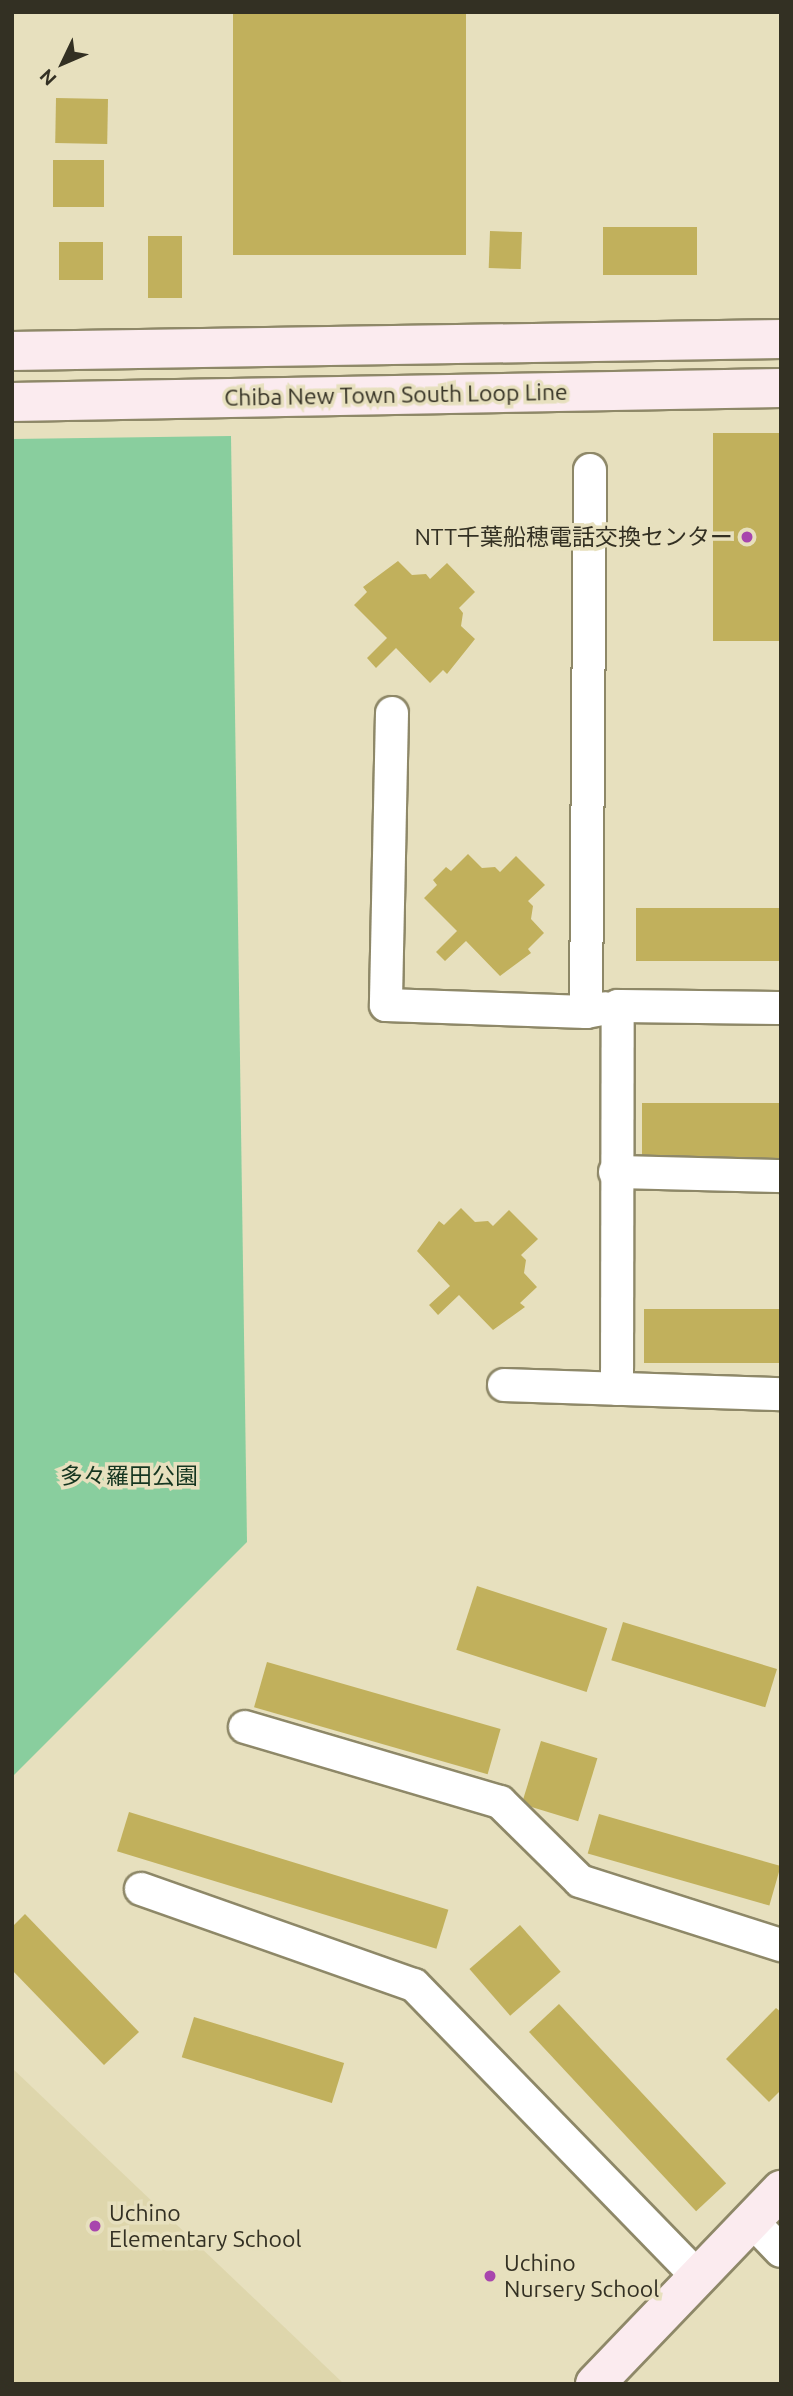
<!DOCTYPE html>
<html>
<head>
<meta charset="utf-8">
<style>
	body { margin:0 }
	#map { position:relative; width:793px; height:2396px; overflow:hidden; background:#e7e0be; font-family:Ubuntu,"Noto Sans JP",sans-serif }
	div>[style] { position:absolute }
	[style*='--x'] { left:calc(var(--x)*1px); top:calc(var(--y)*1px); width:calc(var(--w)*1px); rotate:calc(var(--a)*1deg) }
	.built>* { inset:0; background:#ded6ac }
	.green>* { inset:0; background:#89ce9e }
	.building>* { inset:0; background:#c1b05c; transform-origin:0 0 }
	.roads { filter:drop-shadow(2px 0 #8e8868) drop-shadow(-2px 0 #8e8868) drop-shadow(0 2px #8e8868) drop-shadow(0 -2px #8e8868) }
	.street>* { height:32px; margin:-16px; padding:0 16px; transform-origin:16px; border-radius:16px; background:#fff }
	.secondary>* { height:38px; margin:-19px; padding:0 19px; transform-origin:19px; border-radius:19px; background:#fbebef }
	.dots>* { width:19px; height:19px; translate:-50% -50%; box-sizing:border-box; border:4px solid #e7e0be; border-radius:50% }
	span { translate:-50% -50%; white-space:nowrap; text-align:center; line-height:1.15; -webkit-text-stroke:7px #e7e0be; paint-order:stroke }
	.street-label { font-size:23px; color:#333023 }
	.poi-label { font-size:23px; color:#333023 }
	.right { translate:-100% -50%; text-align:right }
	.left { translate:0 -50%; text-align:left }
	.park-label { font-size:23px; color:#153620 }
	.frame { position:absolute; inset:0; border:14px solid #333023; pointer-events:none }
	.north { position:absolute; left:28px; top:28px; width:70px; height:70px; -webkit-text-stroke:5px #e7e0be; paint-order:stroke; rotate:226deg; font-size:19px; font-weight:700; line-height:28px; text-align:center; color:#333023 }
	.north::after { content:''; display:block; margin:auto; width:24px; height:32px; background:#333023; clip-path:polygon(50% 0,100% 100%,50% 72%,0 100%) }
</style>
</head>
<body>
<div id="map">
	<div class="built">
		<div style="clip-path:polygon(12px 2068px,344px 2384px,12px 2384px)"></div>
	</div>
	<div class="green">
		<div style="clip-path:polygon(231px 436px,247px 1542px,12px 1777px,12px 439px)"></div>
	</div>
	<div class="building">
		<div style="left:466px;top:13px;width:242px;height:233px;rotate:90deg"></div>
		<div style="left:56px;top:98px;width:52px;height:45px;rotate:1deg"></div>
		<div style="left:53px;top:160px;width:51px;height:47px"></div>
		<div style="left:697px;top:227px;width:48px;height:94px;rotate:90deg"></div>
		<div style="left:490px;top:231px;width:32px;height:37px;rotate:2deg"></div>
		<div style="left:148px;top:236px;width:34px;height:62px"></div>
		<div style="left:59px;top:242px;width:44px;height:38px"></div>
		<div style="left:713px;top:433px;width:68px;height:208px"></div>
		<div style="clip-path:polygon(398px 561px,412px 575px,426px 574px,430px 579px,447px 563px,475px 592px,459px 608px,463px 613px,461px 626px,475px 639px,447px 674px,443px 670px,430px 683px,396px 648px,376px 668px,367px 658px,387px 638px,354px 605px,367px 592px,363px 587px)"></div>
		<div style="clip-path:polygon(468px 854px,482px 868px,495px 867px,500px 872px,516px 856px,545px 885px,528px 901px,533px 906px,531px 919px,544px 933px,528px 949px,531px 953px,500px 976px,466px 941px,445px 961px,436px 952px,457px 931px,424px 898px,437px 885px,433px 880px,446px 867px,451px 871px)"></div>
		<div style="left:636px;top:908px;width:145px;height:53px"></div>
		<div style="left:642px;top:1103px;width:139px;height:55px"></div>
		<div style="clip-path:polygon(461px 1208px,475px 1222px,488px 1221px,493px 1226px,509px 1210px,538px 1239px,521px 1255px,526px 1260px,524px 1273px,537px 1287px,520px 1303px,525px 1307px,493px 1330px,459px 1295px,438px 1315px,429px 1305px,450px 1286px,417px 1251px,439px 1221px,444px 1225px)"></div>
		<div style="left:644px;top:1309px;width:137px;height:54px"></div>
		<div style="left:477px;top:1586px;width:137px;height:67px;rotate:18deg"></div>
		<div style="left:623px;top:1622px;width:161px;height:40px;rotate:17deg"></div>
		<div style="left:267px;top:1662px;width:243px;height:47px;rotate:16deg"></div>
		<div style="left:541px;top:1741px;width:59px;height:66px;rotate:17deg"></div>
		<div style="left:129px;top:1812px;width:334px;height:41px;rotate:17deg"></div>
		<div style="left:599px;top:1814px;width:189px;height:41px;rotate:16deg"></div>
		<div style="clip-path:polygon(25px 1914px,139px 2032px,104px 2065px,12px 1970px,12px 1927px)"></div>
		<div style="left:520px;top:1925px;width:62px;height:67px;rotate:49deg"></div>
		<div style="left:559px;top:2004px;width:245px;height:41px;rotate:47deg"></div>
		<div style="clip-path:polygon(776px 2008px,781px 2012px,781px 2090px,769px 2102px,726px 2059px)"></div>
		<div style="left:194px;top:2017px;width:157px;height:42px;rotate:17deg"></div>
	</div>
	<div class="roads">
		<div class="street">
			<div style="--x:392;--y:713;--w:292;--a:91.2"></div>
			<div style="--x:386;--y:1005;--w:200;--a:2"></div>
			<div style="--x:586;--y:1012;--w:20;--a:-11"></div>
			<div style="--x:586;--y:1012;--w:542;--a:-89.58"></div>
			<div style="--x:615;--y:1172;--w:166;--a:1.4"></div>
			<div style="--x:504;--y:1385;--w:277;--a:1.9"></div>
			<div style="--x:617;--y:1389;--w:383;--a:-89.9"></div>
			<div style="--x:618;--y:1006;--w:163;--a:0.7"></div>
			<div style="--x:245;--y:1727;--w:266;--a:16.4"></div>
			<div style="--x:500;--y:1802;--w:112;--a:44.6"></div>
			<div style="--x:580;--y:1881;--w:211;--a:17.7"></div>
			<div style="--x:141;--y:1889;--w:289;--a:19.4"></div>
			<div style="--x:414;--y:1985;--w:407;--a:45.8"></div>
			<div style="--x:753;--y:2222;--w:40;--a:46"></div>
		</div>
		<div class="secondary">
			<div style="--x:12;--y:351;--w:769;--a:-0.89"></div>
			<div style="--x:12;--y:402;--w:769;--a:-1.04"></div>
			<div style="--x:595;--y:2384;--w:269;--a:-46.2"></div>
		</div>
	</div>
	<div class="dots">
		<div style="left:747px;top:537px;background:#a846ad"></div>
		<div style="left:95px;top:2226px;background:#a846ad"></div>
		<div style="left:490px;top:2276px;background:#a846ad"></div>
	</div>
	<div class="street-label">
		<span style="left:396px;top:395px;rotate:-1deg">Chiba New Town South Loop Line</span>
	</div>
	<div class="poi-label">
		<span class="right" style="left:733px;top:537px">NTT千葉船穂電話交換センター</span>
		<span class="left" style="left:109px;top:2226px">Uchino<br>Elementary School</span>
		<span class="left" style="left:504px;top:2276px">Uchino<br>Nursery School</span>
	</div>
	<div class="park-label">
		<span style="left:129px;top:1476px">多々羅田公園</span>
	</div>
	<div class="frame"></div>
	<div class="north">N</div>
</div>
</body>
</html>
